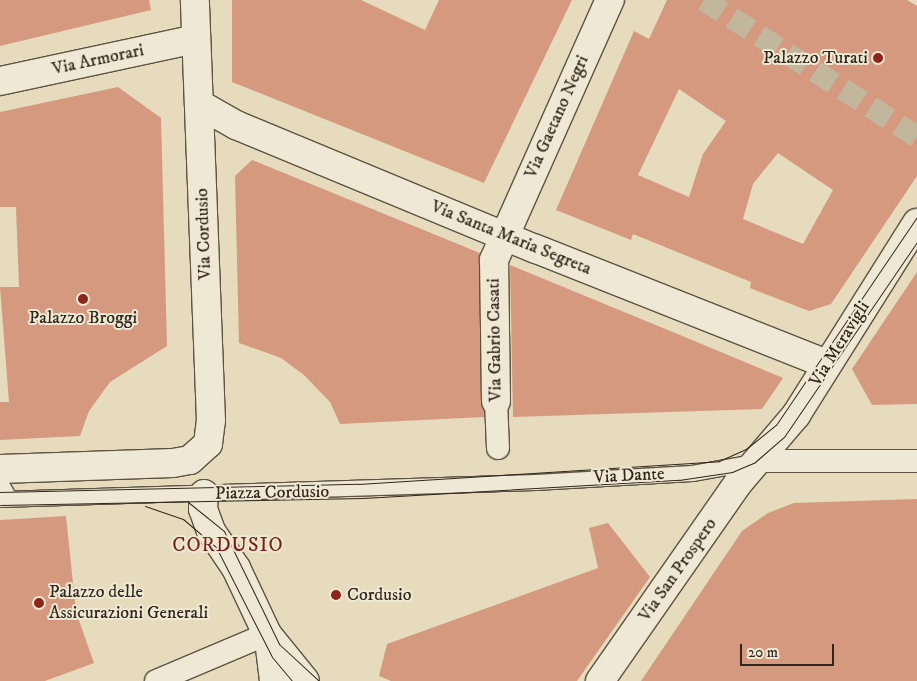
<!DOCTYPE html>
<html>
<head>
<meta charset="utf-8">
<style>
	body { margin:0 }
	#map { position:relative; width:917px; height:681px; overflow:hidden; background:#e6dbbd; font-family:"IM FELL DW Pica",serif }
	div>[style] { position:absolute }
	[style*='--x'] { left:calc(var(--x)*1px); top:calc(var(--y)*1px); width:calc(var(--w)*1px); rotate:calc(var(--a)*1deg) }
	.building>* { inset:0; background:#d5997f }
	.pedestrian-tunnel>* { height:22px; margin-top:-11px; transform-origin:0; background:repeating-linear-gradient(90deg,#c2b79c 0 22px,transparent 0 33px) }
	.roads { filter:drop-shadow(1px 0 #5e5343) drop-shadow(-1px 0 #5e5343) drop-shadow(0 1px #5e5343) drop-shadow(0 -1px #5e5343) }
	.service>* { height:15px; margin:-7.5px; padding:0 7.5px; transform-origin:7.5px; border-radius:7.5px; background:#efe8d4 }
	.pedestrian>* { height:22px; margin:-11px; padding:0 11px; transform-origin:11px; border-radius:11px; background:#efe8d4 }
	.minor>* { height:28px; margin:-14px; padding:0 14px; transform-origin:14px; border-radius:14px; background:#efe8d4 }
	.tram>* { height:1px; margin:-0.5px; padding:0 0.5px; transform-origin:0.5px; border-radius:0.5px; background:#31261a }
	.dots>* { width:14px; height:14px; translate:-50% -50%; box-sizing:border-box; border:2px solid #efe8d4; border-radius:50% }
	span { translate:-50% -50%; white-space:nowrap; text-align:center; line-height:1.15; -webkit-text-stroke:4px #efe8d4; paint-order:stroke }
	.poi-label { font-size:18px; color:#31261a }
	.right { translate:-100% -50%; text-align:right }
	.left { translate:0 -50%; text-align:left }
	.street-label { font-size:18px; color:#31261a }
	.quarter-label { font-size:20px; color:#7a1f14; letter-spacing:1px }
	.scale { position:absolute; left:740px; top:644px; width:94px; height:22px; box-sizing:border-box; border:2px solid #31261a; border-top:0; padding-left:6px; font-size:15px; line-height:18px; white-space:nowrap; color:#31261a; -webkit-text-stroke:4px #efe8d4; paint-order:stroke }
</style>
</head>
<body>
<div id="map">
	<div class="building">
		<div style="clip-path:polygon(0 0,149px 0,151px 10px,0 46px)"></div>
		<div style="clip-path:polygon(232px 0,361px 0,425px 30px,439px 0,572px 0,484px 183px,232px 82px)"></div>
		<div style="clip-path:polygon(evenodd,667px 0,907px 0,917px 6px,917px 176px,831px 304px,809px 311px,750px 288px,751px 282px,633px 234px,631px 240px,556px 210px,634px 31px,649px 39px,667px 0,679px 89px,726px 121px,703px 154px,689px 197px,638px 175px,679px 89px,667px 0,778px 153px,833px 190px,803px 244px,743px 219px,753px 184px,778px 153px)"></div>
		<div style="clip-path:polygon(118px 87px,161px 118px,167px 346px,110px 382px,89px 411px,80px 436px,0 440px,0 402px,9px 402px,0 287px,19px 287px,16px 207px,0 207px,0 112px)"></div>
		<div style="clip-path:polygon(252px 160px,480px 253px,484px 417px,340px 424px,330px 402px,304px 375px,281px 358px,239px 343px,235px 176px)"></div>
		<div style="clip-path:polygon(510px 265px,680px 335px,783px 378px,762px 409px,513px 417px)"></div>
		<div style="clip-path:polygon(917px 272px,917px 404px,872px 405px,852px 369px)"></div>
		<div style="clip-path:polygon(917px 499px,917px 681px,641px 681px,742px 531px,768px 513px,794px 503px)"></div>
		<div style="clip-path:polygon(66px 516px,76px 612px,94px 663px,45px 681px,0 681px,0 520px)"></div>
		<div style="clip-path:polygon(608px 523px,650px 577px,577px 681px,391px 681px,379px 676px,387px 644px,598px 568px,589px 528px)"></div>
	</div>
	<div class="pedestrian-tunnel">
		<div style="--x:704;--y:0;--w:253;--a:32.7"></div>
	</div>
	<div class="roads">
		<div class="service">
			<div style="--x:0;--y:482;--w:18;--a:61"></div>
			<div style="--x:0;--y:499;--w:535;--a:-1.82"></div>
			<div style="--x:535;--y:482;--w:157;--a:-3.3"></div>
			<div style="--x:692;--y:473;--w:63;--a:-10.1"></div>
		</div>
		<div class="pedestrian">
			<div style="--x:496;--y:401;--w:47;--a:87.6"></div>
			<div style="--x:759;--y:461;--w:158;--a:0"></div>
			<div style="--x:156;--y:681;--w:121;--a:-22.9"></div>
		</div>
		<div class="minor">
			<div style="--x:0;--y:81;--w:200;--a:-12.1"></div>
			<div style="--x:199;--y:104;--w:43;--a:29.6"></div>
			<div style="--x:236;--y:125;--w:325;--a:22.5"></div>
			<div style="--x:536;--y:249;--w:313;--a:21.6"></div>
			<div style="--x:496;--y:401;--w:141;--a:-90.8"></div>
			<div style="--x:494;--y:260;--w:285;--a:-66"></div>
			<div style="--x:0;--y:469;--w:173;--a:-2"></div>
			<div style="--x:173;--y:463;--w:17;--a:-10"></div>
			<div style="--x:190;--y:460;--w:24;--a:-42"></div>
			<div style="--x:208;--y:444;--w:23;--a:-83"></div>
			<div style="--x:211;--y:421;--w:421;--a:-92.2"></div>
			<div style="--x:204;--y:494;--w:15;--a:94"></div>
			<div style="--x:203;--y:509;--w:23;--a:70"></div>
			<div style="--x:211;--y:531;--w:45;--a:56"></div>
			<div style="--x:236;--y:568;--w:73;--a:64.8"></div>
			<div style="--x:267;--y:634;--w:60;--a:51"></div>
			<div style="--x:269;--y:640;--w:41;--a:83"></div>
			<div style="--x:600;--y:681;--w:243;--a:-55.1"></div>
			<div style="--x:739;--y:482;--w:88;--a:-49.6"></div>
			<div style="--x:796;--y:415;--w:227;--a:-57.8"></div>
		</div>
	</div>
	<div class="tram">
		<div style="--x:0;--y:492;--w:358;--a:-1.3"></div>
		<div style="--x:358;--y:484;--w:362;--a:-3.6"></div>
		<div style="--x:719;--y:461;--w:30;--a:-24"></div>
		<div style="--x:746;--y:449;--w:38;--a:-39"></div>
		<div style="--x:776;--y:425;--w:251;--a:-55.9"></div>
		<div style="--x:188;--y:502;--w:46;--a:38.9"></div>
		<div style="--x:224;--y:531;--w:126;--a:64"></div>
		<div style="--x:279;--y:644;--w:54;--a:42.8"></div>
		<div style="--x:0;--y:505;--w:363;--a:-1.1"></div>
		<div style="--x:363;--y:498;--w:317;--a:-3.3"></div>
		<div style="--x:679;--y:480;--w:54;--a:-8.6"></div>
		<div style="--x:732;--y:472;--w:25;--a:-23"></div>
		<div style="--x:755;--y:462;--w:38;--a:-41"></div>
		<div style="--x:784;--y:437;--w:236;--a:-55.7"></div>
		<div style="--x:145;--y:506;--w:40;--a:18.9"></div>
		<div style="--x:183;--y:519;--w:43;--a:40.3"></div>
		<div style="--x:216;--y:547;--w:123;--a:63"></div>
		<div style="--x:272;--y:657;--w:31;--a:50"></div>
	</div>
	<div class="dots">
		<div style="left:878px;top:58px;background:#8f2418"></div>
		<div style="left:83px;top:299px;background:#8f2418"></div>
		<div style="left:336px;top:595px;background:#8f2418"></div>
		<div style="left:39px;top:603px;background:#8f2418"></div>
	</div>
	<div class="poi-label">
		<span class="right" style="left:868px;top:58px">Palazzo Turati</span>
		<span style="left:83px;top:318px">Palazzo Broggi</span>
		<span class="left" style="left:49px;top:603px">Palazzo delle<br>Assicurazioni Generali</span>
		<span class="left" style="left:347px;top:595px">Cordusio</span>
	</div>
	<div class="street-label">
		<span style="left:98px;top:60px;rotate:-12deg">Via Armorari</span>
		<span style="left:557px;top:117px;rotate:-66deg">Via Gaetano Negri</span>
		<span style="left:204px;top:234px;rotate:-92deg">Via Cordusio</span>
		<span style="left:511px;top:238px;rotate:22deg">Via Santa Maria Segreta</span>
		<span style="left:495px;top:340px;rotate:-91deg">Via Gabrio Casati</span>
		<span style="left:840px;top:344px;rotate:-58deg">Via Meravigli</span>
		<span style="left:629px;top:476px;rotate:-3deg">Via Dante</span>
		<span style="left:272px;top:493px;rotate:-1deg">Piazza Cordusio</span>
		<span style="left:678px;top:570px;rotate:-55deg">Via San Prospero</span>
	</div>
	<div class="quarter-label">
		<span style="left:228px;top:545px">CORDUSIO</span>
	</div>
	<div class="scale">20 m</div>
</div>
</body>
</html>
